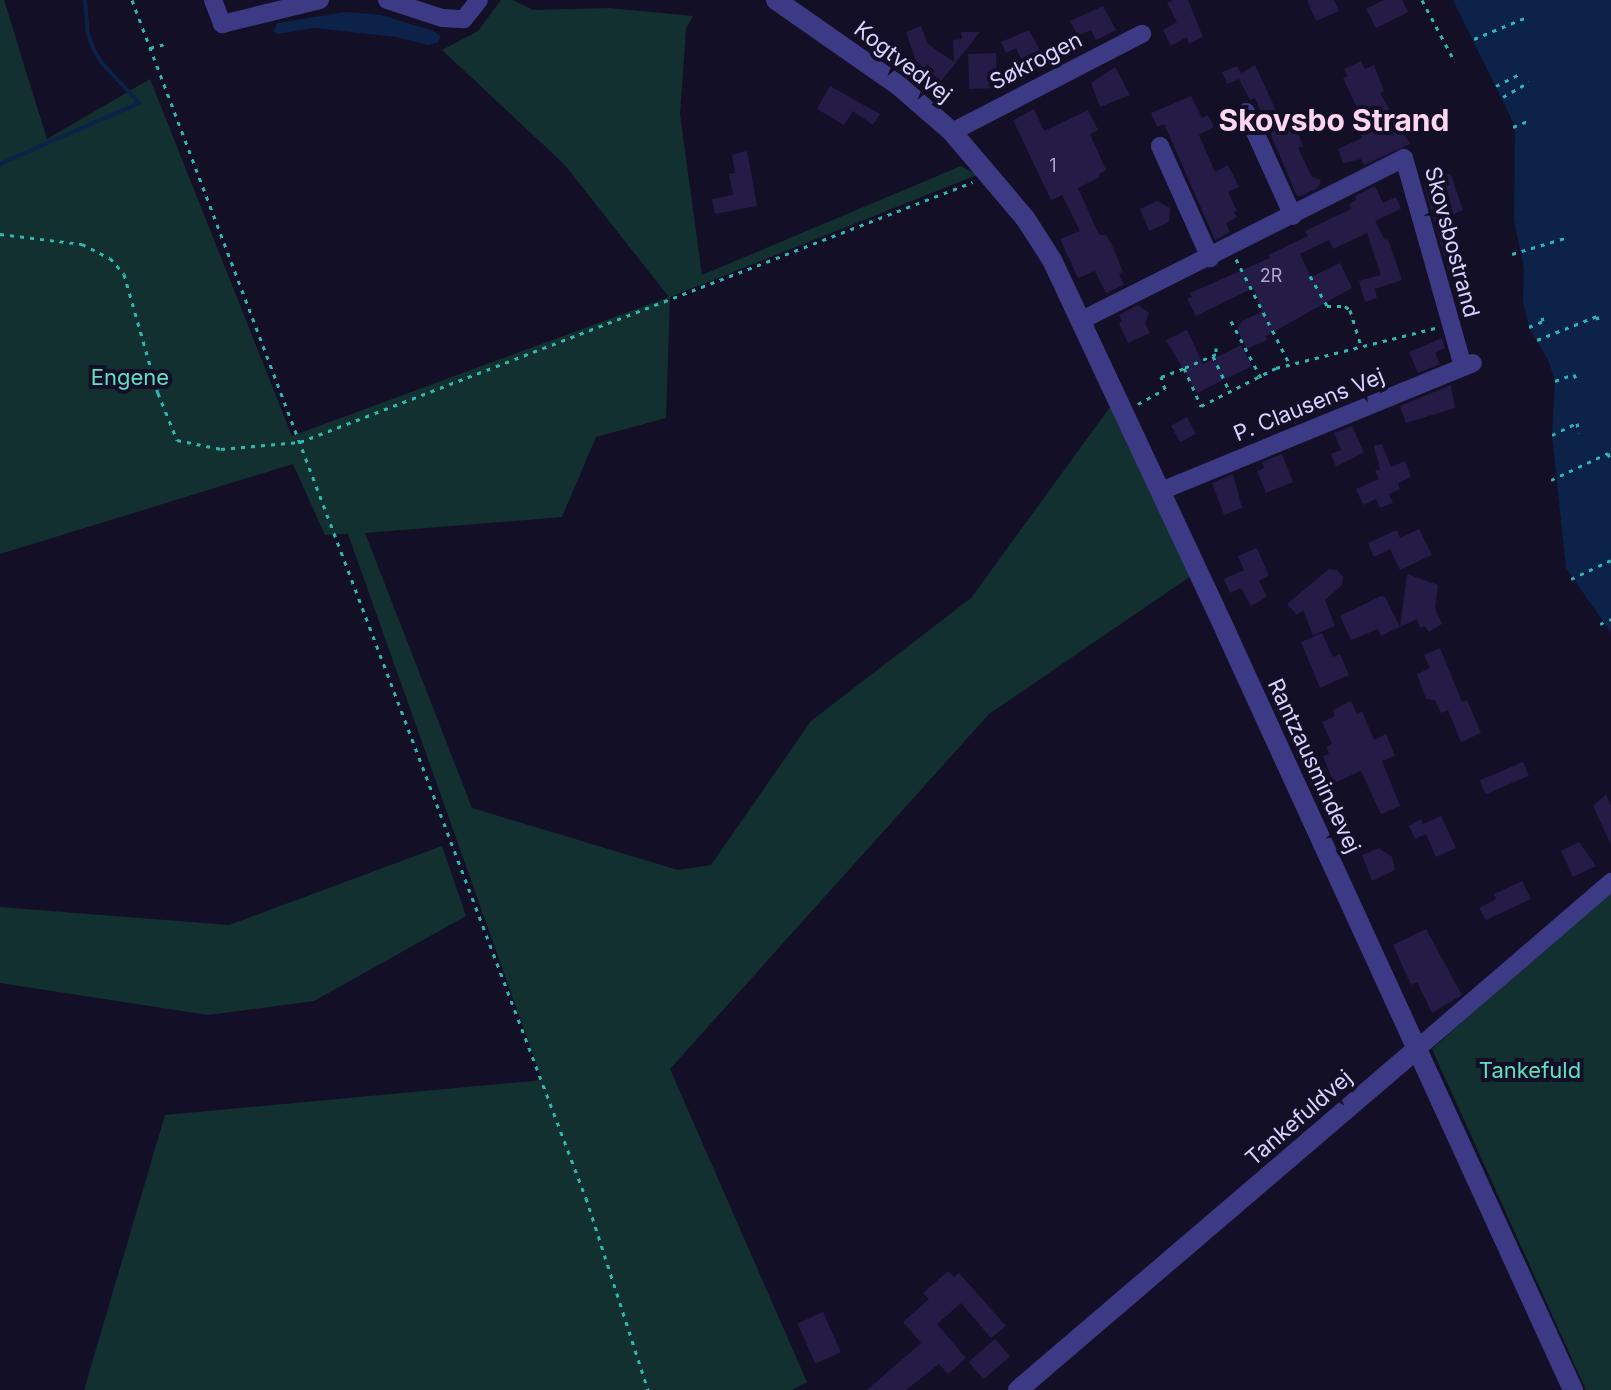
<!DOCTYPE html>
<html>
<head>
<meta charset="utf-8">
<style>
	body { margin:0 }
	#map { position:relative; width:1611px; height:1390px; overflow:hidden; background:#130f26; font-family:Inter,sans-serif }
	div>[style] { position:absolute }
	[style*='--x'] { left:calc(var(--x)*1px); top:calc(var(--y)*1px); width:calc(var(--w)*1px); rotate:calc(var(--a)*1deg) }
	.green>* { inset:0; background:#12302f }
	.water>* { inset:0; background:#0c2248 }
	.stream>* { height:4px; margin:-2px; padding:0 2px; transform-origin:2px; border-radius:2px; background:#0c2248 }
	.building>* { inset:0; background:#241b47; transform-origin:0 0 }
	.path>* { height:3px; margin-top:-1.5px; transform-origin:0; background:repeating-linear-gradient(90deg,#2fb8b0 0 4px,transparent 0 10px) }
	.minor>* { height:18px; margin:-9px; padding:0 9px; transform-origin:9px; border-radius:9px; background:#3d3a85 }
	.tertiary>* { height:20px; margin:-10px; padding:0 10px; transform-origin:10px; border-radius:10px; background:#3d3a85 }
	span { translate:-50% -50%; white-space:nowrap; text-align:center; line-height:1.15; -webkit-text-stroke:8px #130f26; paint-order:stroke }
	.number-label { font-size:18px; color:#aca6d1 }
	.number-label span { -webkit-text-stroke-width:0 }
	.street-label { font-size:22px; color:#d9d4ff }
	.park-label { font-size:22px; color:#5fe0c0 }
	.district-label { font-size:30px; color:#ffd6f0; font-weight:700 }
</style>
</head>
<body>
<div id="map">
	<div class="green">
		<div style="clip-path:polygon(0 0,4px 0,47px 139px,150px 79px,292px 436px,669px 297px,564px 164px,442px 50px,478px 31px,501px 0,513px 0,533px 10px,609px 8px,693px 16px,686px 29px,680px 114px,702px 275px,961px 166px,977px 175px,670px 297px,666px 418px,596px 437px,562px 517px,365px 533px,472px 808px,678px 870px,711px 865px,811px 721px,971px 598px,1113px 403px,1191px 576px,989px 714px,670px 1069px,807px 1382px,792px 1390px,84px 1390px,165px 1115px,542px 1080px,348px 534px,325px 535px,293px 464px,0 554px)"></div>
		<div style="clip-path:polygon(442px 846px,466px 916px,314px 1001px,208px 1015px,0 983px,0 907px,229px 925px)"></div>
		<div style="clip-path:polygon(1611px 890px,1611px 1390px,1586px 1390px,1432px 1049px)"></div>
	</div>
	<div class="water">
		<div style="clip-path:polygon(1453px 0,1611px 0,1611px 633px,1566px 568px,1552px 435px,1555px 381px,1549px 362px,1529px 327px,1523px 302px,1524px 268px,1514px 220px,1515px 126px)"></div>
		<div style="clip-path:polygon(346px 12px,381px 15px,434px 31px,440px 36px,439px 42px,429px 45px,396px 37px,314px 28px,277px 34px,274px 31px,277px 23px)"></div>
	</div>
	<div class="stream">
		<div style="--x:0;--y:164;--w:152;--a:-23.7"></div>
		<div style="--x:139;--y:103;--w:54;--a:-132.8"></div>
		<div style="--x:102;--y:63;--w:15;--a:-122"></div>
		<div style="--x:94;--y:50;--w:17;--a:-111"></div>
		<div style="--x:88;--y:34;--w:34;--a:-95"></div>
	</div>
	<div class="building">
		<div style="clip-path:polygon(1173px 0,1188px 0,1203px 37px,1189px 44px,1187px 37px,1171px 46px,1163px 30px,1177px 22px,1167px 3px)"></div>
		<div style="clip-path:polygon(1307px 0,1334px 0,1339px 11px,1316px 21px)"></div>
		<div style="clip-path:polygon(1384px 0,1402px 0,1408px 12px,1376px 28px,1366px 9px)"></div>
		<div style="clip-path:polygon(1103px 6px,1116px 30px,1096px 40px,1091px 30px,1078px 36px,1070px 21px)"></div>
		<div style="clip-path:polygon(921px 26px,928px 44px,954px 62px,953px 40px,962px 39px,961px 32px,980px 32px,941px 81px,916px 61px,906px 32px)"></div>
		<div style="clip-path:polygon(1029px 30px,1049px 67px,1029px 76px,1016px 48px,1006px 53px,1001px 42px)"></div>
		<div style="left:996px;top:53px;width:35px;height:28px;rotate:88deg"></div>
		<div style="clip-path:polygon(1361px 61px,1365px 69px,1374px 65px,1384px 91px,1380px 93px,1410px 144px,1364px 165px,1361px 159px,1343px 163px,1338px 149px,1362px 138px,1352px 113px,1358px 110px,1343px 78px,1348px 76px,1344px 69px)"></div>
		<div style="clip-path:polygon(1255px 65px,1286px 132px,1296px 127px,1303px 146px,1298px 148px,1312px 177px,1321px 180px,1318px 188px,1301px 196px,1297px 196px,1255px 98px,1250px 100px,1239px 79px,1227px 84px,1222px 72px,1237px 66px,1241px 73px)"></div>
		<div style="clip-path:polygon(1115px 67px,1130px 95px,1100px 107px,1091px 83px)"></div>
		<div style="clip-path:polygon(830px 86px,880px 114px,873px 125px,853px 111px,844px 125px,817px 109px)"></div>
		<div style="clip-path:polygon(1191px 96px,1202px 118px,1208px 115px,1214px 127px,1199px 135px,1215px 172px,1228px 165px,1239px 187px,1228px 192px,1237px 211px,1234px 212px,1237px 217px,1226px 223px,1230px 232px,1215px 240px,1166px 128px,1164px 124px,1157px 127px,1151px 113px)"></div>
		<div style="clip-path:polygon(1034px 109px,1044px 131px,1088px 110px,1098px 130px,1090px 134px,1106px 170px,1099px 174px,1100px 177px,1078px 188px,1099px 235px,1106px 235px,1112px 245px,1123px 272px,1119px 274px,1124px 285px,1106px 293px,1095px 271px,1078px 278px,1060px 239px,1080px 231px,1062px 195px,1051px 200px,1013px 120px)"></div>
		<div style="clip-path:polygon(747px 151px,757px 206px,715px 214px,712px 199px,733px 195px,729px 174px,735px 173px,732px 155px)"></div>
		<div style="clip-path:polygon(1447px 174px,1451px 175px,1463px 210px,1446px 218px,1455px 247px,1458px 246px,1462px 261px,1470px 269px,1463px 279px,1466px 286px,1454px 290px,1424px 186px,1426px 181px)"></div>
		<div style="clip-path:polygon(1375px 186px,1383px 203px,1396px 197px,1401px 209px,1375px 221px,1385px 240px,1388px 239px,1402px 280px,1375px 289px,1377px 298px,1365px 302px,1359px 281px,1381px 275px,1367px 233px,1333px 249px,1329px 240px,1300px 254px,1311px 277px,1340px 263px,1352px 288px,1266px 336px,1267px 340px,1247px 349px,1237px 329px,1242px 321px,1263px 311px,1253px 288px,1196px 316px,1187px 299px,1192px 297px,1190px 293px,1270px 258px,1268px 255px,1308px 236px,1305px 231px,1351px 209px,1349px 204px,1356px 200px,1355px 196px)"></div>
		<div style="clip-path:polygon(1157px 201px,1170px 208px,1169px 222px,1149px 231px,1140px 209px)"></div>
		<div style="clip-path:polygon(1138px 305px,1149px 313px,1145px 324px,1150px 333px,1128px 343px,1119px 323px,1122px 321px,1119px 315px)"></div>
		<div style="clip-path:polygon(1187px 330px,1203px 364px,1241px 345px,1252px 366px,1197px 393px,1166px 340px)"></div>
		<div style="clip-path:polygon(1442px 338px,1445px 348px,1435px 353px,1440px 364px,1418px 373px,1409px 352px)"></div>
		<div style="clip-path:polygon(1451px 385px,1455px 408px,1406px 423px,1400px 406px)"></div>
		<div style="left:1187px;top:417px;width:19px;height:18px;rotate:62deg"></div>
		<div style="clip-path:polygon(1352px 426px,1364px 452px,1336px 467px,1331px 454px,1341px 450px,1334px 433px)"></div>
		<div style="clip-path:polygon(1382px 444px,1391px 467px,1405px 461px,1411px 477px,1398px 483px,1400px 489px,1389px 494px,1393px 503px,1380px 508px,1376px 499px,1363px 505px,1356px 489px,1379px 479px,1375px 471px,1380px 469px,1374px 446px)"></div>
		<div style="clip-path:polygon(1282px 454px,1293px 482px,1266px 493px,1257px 471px,1264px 468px,1262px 462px)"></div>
		<div style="clip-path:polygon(1233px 474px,1242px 508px,1224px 515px,1212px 483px)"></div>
		<div style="clip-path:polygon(1419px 529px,1432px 555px,1400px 570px,1390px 549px,1374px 557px,1368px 543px,1397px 530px,1400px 538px)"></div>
		<div style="clip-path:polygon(1257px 548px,1269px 576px,1259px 581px,1267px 597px,1251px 606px,1241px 588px,1230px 593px,1224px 579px,1244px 570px,1238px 556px)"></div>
		<div style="clip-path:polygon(1329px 569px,1337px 570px,1343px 577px,1342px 585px,1325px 600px,1335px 626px,1313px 635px,1303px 610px,1297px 615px,1287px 604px)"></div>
		<div style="clip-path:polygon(1407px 574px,1438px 585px,1435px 608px,1442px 624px,1429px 632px,1425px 626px,1420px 628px,1417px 619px,1400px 627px)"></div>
		<div style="clip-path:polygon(1381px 596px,1385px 597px,1400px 627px,1381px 636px,1378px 629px,1351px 640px,1340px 616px)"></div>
		<div style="clip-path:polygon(1322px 633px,1333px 657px,1340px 654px,1349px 675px,1320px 688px,1301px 642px)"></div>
		<div style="clip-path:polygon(1440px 648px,1462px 702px,1467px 700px,1481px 733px,1461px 742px,1448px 710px,1441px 713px,1435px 700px,1426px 699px,1417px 674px,1430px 668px,1424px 655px)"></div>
		<div style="clip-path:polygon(1351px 701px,1357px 714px,1362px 711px,1374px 740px,1386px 734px,1395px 756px,1382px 761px,1400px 806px,1381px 814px,1361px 771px,1334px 783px,1323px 756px,1329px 754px,1326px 747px,1332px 744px,1322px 722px,1335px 716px,1333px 710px)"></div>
		<div style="left:1523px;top:762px;width:15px;height:47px;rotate:67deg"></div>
		<div style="clip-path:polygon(1606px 794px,1611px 806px,1611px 845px,1593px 806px)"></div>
		<div style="clip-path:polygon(1441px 816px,1456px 848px,1436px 857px,1426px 834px,1415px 839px,1409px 826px,1421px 819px,1423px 824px)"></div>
		<div style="clip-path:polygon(1579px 842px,1596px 866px,1573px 877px,1561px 851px)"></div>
		<div style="clip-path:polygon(1379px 848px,1392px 857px,1395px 870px,1372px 881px,1362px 855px)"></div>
		<div style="clip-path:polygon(1522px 881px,1531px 899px,1486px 920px,1479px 908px,1496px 899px,1494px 894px)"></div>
		<div style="clip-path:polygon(1426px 929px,1462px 995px,1432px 1013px,1417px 982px,1411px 985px,1393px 945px)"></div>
		<div style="clip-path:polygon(948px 1271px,954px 1277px,959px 1273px,1006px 1326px,991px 1338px,961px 1303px,937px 1324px,966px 1358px,948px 1374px,939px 1364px,906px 1390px,867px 1390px,921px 1343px,903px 1322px,929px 1299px,923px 1293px)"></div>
		<div style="left:823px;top:1312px;width:44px;height:28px;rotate:66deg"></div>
		<div style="left:995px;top:1339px;width:23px;height:35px;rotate:49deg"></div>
	</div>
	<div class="path">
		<div style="--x:132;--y:0;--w:1281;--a:69.25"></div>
		<div style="--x:586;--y:1198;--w:202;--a:72.1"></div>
		<div style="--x:1422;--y:0;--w:70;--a:62"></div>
		<div style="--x:1474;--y:39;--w:57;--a:-22.5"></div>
		<div style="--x:150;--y:48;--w:16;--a:-15"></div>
		<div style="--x:1496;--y:86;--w:28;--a:-27"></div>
		<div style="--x:1503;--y:97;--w:30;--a:-30"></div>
		<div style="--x:1513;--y:127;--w:16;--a:-22"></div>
		<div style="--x:0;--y:234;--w:83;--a:7"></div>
		<div style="--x:82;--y:244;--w:31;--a:27"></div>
		<div style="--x:110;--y:258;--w:21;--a:49"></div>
		<div style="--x:124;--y:274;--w:124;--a:74.1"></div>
		<div style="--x:158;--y:393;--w:51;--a:68"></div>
		<div style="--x:177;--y:440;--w:45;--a:11.6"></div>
		<div style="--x:221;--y:449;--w:79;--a:-5.1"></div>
		<div style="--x:300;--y:442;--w:721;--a:-21.12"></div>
		<div style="--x:1512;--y:254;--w:55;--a:-16.8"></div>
		<div style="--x:1236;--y:259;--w:119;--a:63"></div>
		<div style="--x:1310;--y:276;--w:34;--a:60"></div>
		<div style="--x:1327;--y:306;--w:18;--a:0"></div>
		<div style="--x:1345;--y:306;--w:6;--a:39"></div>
		<div style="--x:1350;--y:310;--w:39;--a:73"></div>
		<div style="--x:1231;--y:321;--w:64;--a:62.2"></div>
		<div style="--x:1529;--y:327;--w:15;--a:-23"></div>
		<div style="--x:1543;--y:321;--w:4;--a:-104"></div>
		<div style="--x:1537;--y:340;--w:65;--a:-21.8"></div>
		<div style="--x:1597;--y:316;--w:4;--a:76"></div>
		<div style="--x:1216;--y:348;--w:6;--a:90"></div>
		<div style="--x:1216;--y:354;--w:35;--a:156"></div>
		<div style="--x:1184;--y:368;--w:42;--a:65.9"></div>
		<div style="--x:1201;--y:406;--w:84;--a:-26.9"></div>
		<div style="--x:1276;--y:368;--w:164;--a:-14.1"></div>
		<div style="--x:1213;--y:356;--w:40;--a:65"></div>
		<div style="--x:1555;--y:381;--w:20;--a:-20"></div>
		<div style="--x:1574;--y:374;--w:5;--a:68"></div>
		<div style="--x:1138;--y:404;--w:31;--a:-29"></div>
		<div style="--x:1165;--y:389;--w:13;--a:-108"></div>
		<div style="--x:1161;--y:377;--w:25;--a:-21"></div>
		<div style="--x:1552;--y:435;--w:28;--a:-26"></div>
		<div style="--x:1577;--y:423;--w:10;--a:79"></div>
		<div style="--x:1551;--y:480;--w:63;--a:-25.3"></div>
		<div style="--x:1608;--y:453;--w:6;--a:72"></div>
		<div style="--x:1571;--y:579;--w:44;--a:-25.4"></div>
		<div style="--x:1600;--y:624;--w:12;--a:-24"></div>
	</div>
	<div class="minor">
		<div style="--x:213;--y:0;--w:26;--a:69"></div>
		<div style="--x:222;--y:24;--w:101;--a:-13.8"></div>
		<div style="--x:387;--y:0;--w:58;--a:18.1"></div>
		<div style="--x:442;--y:18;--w:22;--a:3"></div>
		<div style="--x:464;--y:19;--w:24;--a:-52"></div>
		<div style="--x:1246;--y:112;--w:114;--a:65.7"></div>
		<div style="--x:952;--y:132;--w:214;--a:-27.3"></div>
		<div style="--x:1160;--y:146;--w:123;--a:65.9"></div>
		<div style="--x:1082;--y:320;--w:360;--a:-26.7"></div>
		<div style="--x:1404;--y:158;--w:217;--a:74.2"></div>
		<div style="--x:1161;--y:491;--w:337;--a:-22.3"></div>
		<div style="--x:1418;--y:1048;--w:255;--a:-40.7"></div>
	</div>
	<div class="tertiary">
		<div style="--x:776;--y:0;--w:149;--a:34.9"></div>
		<div style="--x:898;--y:85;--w:72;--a:41"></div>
		<div style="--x:952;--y:132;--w:113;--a:49.7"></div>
		<div style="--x:1025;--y:218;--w:50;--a:57.3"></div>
		<div style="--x:1052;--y:260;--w:411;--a:64.9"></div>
		<div style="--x:1226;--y:632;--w:834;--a:65.4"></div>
		<div style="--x:1018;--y:1390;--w:526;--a:-40.53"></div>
	</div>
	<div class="number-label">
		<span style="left:1053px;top:166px">1</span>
		<span style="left:1271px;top:276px">2R</span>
	</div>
	<div class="street-label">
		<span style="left:1036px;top:61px;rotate:-27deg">Søkrogen</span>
		<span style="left:903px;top:62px;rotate:38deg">Kogtvedvej</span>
		<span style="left:1452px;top:242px;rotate:75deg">Skovsbostrand</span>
		<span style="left:1309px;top:405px;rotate:-22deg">P. Clausens Vej</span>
		<span style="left:1314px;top:766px;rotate:65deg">Rantzausmindevej</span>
		<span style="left:1299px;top:1118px;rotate:-41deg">Tankefuldvej</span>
	</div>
	<div class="park-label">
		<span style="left:130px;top:378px">Engene</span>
		<span style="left:1530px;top:1071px">Tankefuld</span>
	</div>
	<div class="district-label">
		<span style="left:1334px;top:120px">Skovsbo Strand</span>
	</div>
</div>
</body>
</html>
